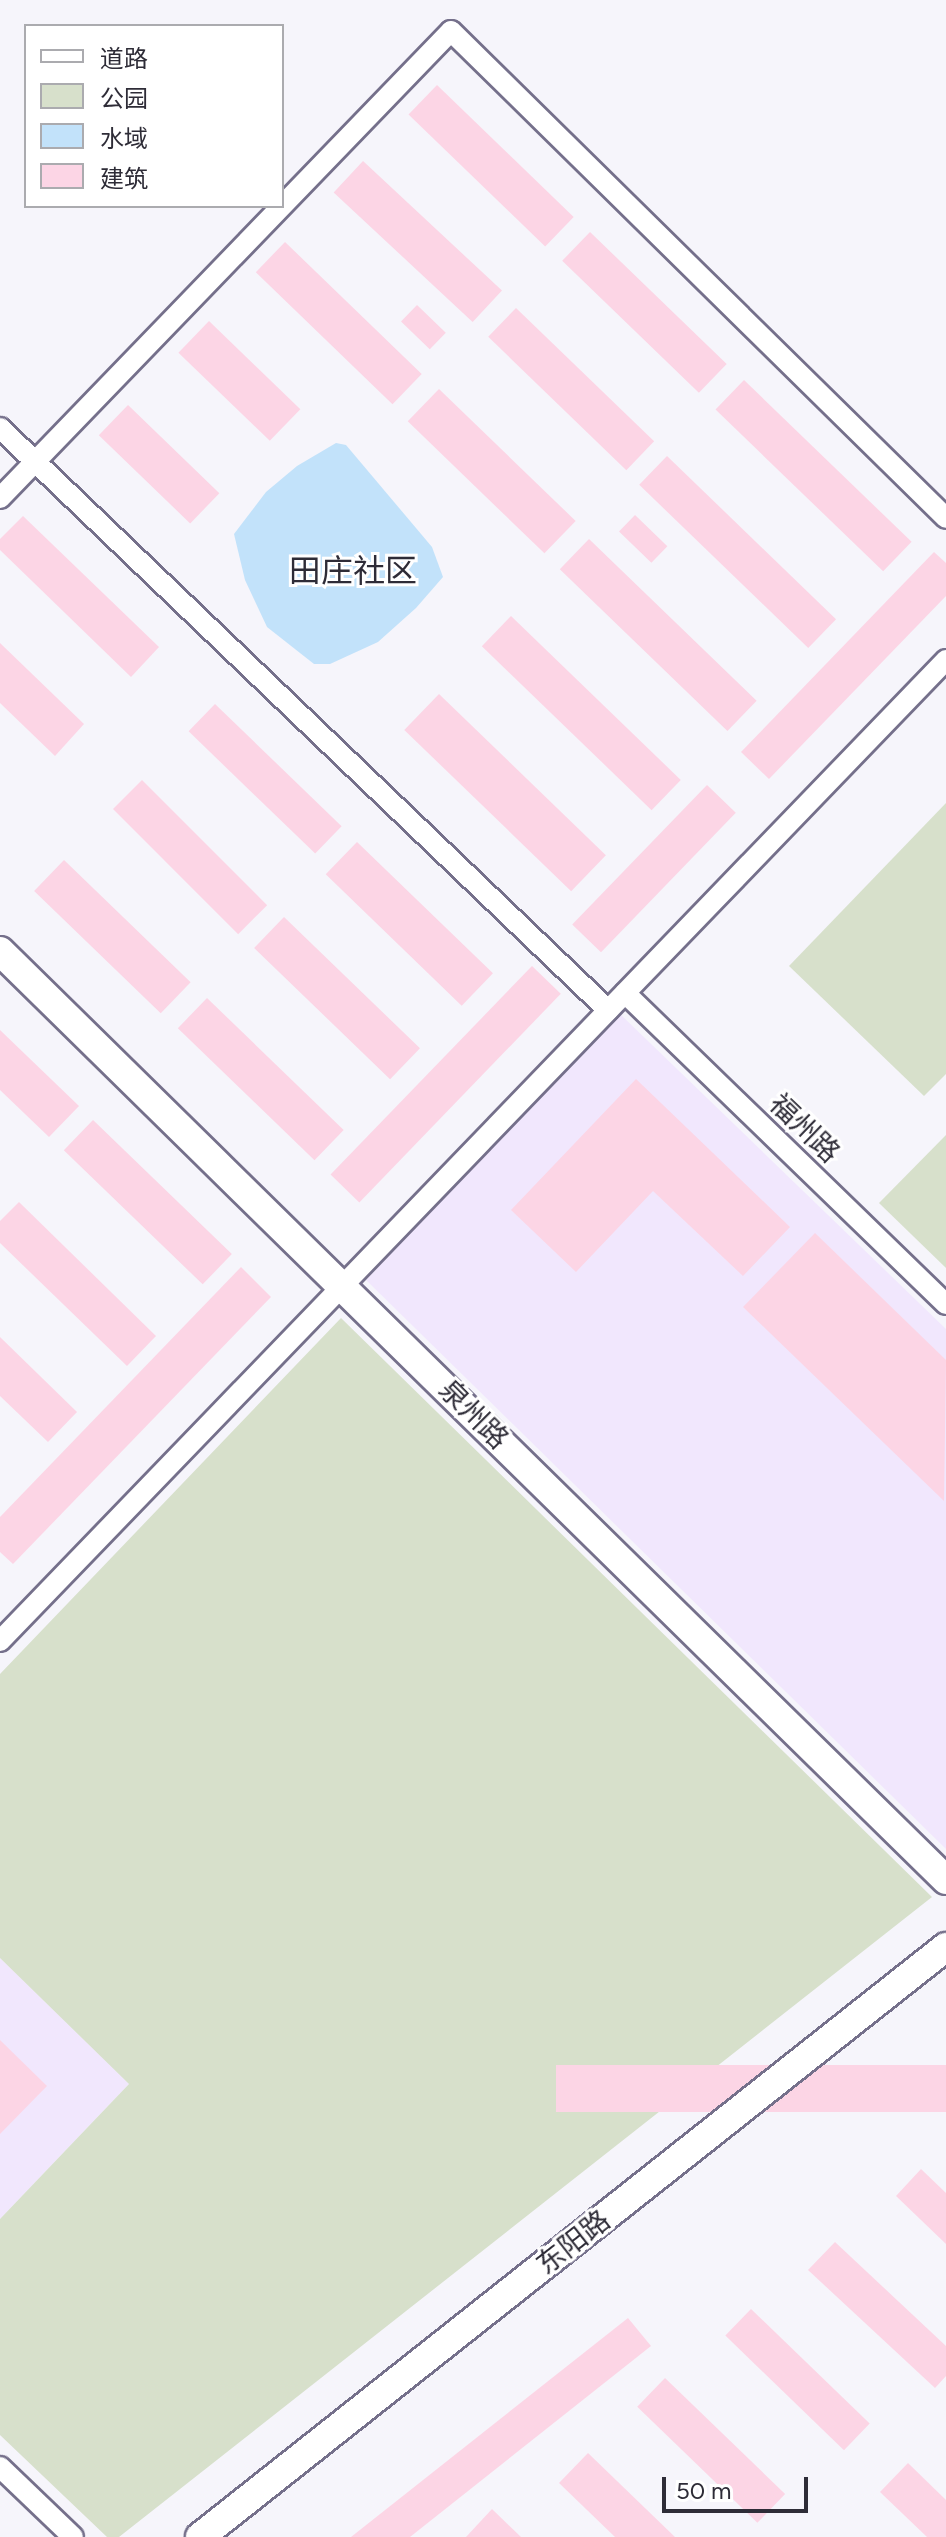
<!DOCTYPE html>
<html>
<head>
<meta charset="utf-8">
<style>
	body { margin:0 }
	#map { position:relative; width:946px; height:2537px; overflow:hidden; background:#f6f5fb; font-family:Figtree,"Noto Sans SC",sans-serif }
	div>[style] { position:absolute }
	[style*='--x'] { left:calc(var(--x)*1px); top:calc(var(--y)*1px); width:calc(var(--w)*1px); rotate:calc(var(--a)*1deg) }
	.commercial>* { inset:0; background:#f1e7fd }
	.green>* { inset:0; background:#d7e0cb }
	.water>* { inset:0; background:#c2e2fa }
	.building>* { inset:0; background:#fcd5e5; transform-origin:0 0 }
	.roads { filter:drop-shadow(2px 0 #75708b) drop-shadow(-2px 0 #75708b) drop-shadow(0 2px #75708b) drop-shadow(0 -2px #75708b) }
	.street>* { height:20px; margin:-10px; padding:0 10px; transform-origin:10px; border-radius:10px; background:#fff }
	.secondary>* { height:28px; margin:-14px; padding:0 14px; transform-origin:14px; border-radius:14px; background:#fff }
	span { translate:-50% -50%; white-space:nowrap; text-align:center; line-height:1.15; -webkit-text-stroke:6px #fff; paint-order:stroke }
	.street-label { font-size:28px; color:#2e2c37 }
	.quarter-label { font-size:32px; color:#2e2c37 }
	.legend { position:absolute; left:24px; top:24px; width:260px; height:184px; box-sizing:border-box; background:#fff; border:2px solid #ababaf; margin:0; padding:10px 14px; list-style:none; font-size:24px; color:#2e2c37 }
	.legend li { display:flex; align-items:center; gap:16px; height:40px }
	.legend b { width:40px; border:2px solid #ababaf }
	.scale { position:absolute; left:662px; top:2477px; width:146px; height:36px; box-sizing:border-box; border:4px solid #2e2c37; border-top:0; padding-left:10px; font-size:24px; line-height:28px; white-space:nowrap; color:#2e2c37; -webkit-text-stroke:6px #fff; paint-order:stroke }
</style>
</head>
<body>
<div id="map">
	<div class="commercial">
		<div style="clip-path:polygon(619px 1013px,946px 1329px,946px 1849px,366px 1280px)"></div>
		<div style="clip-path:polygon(0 1958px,129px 2084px,0 2219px)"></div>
	</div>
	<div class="green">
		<div style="clip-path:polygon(946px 803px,946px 1074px,924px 1096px,789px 966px)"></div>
		<div style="clip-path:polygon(946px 1135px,946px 1268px,879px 1203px)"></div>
		<div style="clip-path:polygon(341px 1318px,932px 1897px,119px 2537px,107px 2537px,0 2435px,0 2219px,129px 2084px,0 1958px,0 1674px)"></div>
	</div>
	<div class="water">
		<div style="clip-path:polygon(336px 443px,346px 445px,432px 547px,443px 577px,416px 608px,378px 642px,330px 664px,314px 664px,267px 627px,245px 580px,234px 534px,266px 492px,297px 466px)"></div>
	</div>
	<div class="building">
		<div style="left:437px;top:85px;width:190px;height:41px;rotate:44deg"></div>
		<div style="left:363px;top:161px;width:190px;height:43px;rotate:43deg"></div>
		<div style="left:590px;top:232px;width:190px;height:40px;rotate:44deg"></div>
		<div style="left:285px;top:242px;width:190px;height:42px;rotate:44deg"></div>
		<div style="left:417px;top:305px;width:40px;height:23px;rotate:44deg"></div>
		<div style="left:516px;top:308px;width:192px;height:40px;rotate:44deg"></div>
		<div style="left:209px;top:321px;width:127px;height:44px;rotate:44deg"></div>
		<div style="left:744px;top:380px;width:233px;height:41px;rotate:44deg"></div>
		<div style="left:439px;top:389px;width:190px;height:45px;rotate:44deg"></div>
		<div style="left:128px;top:405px;width:127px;height:42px;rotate:44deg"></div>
		<div style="left:667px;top:456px;width:235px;height:40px;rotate:44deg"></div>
		<div style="left:635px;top:515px;width:45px;height:23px;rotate:44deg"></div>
		<div style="clip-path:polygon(23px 516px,159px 647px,131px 677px,0 550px,0 539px)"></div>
		<div style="left:589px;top:539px;width:233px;height:42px;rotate:44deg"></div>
		<div style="clip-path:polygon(934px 552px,946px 563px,946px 596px,769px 779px,741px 752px)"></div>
		<div style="left:511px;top:616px;width:236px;height:42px;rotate:44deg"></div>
		<div style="clip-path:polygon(0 643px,84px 724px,55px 756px,0 703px)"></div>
		<div style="left:439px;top:694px;width:232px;height:50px;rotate:44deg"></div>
		<div style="left:215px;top:704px;width:176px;height:38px;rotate:44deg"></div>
		<div style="left:142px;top:780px;width:177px;height:41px;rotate:45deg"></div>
		<div style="left:707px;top:785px;width:40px;height:194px;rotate:44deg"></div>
		<div style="left:357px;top:842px;width:189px;height:45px;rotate:44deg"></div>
		<div style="left:64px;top:860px;width:176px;height:43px;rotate:44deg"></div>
		<div style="left:284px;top:917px;width:189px;height:43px;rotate:44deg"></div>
		<div style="left:532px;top:966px;width:40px;height:290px;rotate:44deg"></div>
		<div style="left:207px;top:998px;width:190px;height:42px;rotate:44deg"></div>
		<div style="clip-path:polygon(0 1030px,79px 1106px,49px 1137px,0 1090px)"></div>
		<div style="clip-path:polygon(636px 1079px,790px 1227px,743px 1276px,653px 1191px,576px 1272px,511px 1210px)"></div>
		<div style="left:93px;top:1120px;width:193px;height:42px;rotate:44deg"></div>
		<div style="clip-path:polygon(19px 1202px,156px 1336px,127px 1366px,0 1243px,0 1221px)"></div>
		<div style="clip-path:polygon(815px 1233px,946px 1360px,944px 1501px,743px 1307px)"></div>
		<div style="clip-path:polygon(241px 1267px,271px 1297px,13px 1564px,0 1552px,0 1517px)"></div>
		<div style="clip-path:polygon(0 1337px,77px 1412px,48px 1442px,0 1396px)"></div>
		<div style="clip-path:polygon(0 2040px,47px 2086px,0 2134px)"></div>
		<div style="left:946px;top:2065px;width:47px;height:390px;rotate:90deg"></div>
		<div style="clip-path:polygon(921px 2169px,946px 2193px,946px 2244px,896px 2196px)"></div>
		<div style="clip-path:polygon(835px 2242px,946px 2346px,946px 2376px,935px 2388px,808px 2270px)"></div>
		<div style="left:751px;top:2309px;width:165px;height:37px;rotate:44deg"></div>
		<div style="clip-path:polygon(628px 2318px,651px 2346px,410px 2537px,351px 2537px)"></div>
		<div style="left:665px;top:2378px;width:167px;height:40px;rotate:44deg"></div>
		<div style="clip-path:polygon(588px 2453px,675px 2537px,615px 2537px,559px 2483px)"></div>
		<div style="clip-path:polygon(908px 2463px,946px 2500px,946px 2537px,927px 2537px,880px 2492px)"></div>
		<div style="clip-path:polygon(492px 2509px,521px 2537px,466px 2537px)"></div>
	</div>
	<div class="roads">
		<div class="street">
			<div style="--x:0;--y:428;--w:842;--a:43.75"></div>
			<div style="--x:0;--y:498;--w:649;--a:-46"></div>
			<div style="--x:451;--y:31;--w:694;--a:44.53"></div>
			<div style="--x:625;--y:993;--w:447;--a:44.1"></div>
			<div style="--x:0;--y:1641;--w:1363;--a:-46.04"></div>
			<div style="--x:0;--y:2467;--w:101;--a:43.8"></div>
		</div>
		<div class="secondary">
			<div style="--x:0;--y:951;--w:1326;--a:44.48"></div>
			<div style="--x:200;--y:2537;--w:951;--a:-38.34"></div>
		</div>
	</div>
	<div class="street-label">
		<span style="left:805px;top:1128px;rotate:44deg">福州路</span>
		<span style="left:474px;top:1414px;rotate:45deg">泉州路</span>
		<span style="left:573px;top:2242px;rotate:-38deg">东阳路</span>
	</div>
	<div class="quarter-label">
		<span style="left:353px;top:571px">田庄社区</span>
	</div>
	<ul class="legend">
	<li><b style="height:10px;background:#fff"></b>道路</li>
	<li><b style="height:22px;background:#d7e0cb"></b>公园</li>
	<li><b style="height:22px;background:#c2e2fa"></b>水域</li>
	<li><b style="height:22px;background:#fcd5e5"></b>建筑</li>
	</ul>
	<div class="scale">50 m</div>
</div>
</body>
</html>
